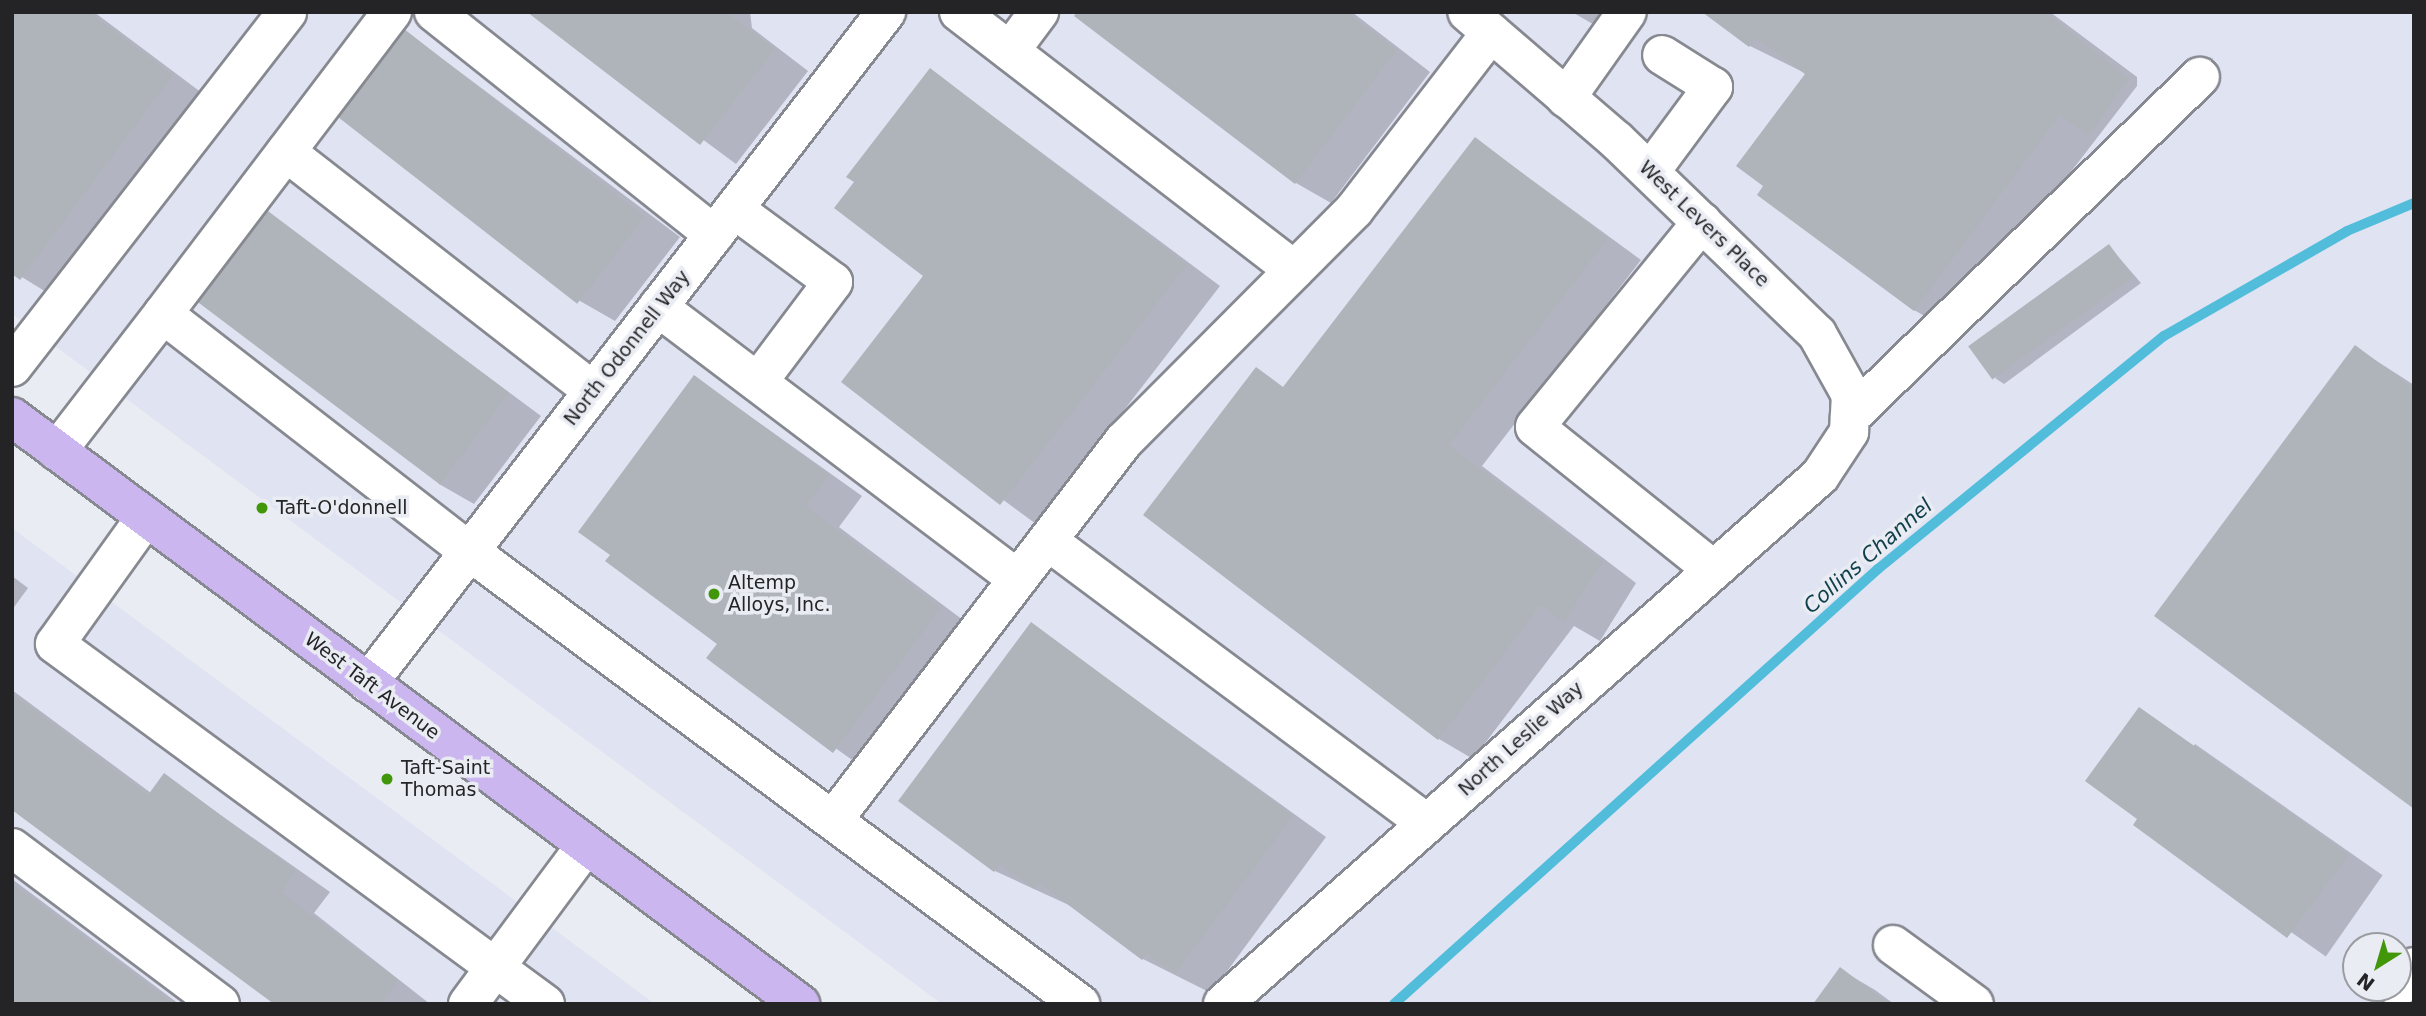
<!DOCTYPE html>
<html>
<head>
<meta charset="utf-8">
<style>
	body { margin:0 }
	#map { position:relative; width:2426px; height:1016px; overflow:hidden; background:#eaecf3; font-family:"DejaVu Sans",sans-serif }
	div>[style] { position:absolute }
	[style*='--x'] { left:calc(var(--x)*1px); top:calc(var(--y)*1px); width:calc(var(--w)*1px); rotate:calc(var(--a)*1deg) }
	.built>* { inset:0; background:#dfe3f2 }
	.shadow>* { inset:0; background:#0003; transform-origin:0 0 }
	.stream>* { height:10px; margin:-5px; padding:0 5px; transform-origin:5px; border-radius:5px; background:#51bdda }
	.building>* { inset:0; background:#aeb4b9; transform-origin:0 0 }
	.roads { filter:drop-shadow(2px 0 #878990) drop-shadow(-2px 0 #878990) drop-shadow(0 2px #878990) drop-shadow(0 -2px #878990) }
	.minor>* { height:38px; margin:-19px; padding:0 19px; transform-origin:19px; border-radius:19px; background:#fff }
	.major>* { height:38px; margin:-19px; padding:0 19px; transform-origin:19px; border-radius:19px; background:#cbb6ef }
	.dots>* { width:19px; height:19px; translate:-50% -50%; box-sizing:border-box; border:4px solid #eaecf3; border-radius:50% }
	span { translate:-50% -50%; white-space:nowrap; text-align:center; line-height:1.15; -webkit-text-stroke:7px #eaecf3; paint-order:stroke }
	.street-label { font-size:19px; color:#242427 }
	.poi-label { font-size:19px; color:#242427 }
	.left { translate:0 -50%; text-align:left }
	.water-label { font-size:21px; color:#0e3f4b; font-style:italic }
	.frame { position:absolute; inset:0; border:14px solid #242427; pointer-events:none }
	.north { position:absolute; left:2342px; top:932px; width:70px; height:70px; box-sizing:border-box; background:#eaecf3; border:2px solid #9b9ca1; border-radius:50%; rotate:217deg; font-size:19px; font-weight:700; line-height:28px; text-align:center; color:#242427 }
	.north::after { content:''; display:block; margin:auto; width:24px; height:32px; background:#419709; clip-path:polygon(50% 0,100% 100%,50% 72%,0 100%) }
</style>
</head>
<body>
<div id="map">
	<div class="built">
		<div style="clip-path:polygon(evenodd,12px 12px,2414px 12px,2414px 1004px,942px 1004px,12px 314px,12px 12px,2356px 946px,2398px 946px,2398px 988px,2356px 988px,2356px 946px)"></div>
		<div style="clip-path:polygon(12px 528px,655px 1004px,12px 1004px)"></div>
	</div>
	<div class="shadow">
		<div style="clip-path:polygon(12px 12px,94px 12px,206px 96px,56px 298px,12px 271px)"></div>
		<div style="clip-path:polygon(530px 12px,750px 12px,752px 28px,808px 71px,736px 164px)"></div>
		<div style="clip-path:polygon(1079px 12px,1352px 12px,1430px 72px,1331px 203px,1296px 183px)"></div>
		<div style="clip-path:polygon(1572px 12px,1609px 12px,1598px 27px)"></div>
		<div style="clip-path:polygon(1705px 12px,2050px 12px,2137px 77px,2137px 86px,1949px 330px,1914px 310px,1766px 186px,1807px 74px,1750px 46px)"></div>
		<div style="clip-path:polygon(400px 27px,680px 237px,615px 321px,580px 301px)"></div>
		<div style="clip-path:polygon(931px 70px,1220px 286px,1036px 524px,843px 382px,925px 276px)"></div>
		<div style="clip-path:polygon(1476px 139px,1641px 260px,1482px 466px,1636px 583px,1600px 641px,1574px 626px,1473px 759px,1439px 739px,1284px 389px)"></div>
		<div style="clip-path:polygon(260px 208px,541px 416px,474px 504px,439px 484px)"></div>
		<div style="clip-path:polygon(2109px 246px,2141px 283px,2004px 384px,1995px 378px)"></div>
		<div style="clip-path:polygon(2355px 347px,2414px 385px,2414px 807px)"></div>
		<div style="clip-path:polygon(695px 377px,862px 496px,839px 527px,975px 629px,869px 772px,709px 658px,719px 644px)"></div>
		<div style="clip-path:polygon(12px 576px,28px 588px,12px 610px)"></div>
		<div style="clip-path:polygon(1031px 624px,1326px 837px,1211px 993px,1143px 959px,1071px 906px,995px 871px)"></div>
		<div style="clip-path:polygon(12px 690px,151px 793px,165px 776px,330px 892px,314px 913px,430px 1004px,277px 1004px,12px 808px)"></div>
		<div style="left:2195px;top:744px;width:229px;height:99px;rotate:35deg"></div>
		<div style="clip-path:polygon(12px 879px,179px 1004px,12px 1004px)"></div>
		<div style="clip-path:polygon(1841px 970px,1875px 990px,1894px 1004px,1815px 1004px)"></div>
	</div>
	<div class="stream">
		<div style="--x:1394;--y:1004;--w:651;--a:-41.95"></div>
		<div style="--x:1878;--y:569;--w:369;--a:-39.2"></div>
		<div style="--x:2164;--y:336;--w:211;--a:-29.8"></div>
		<div style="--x:2347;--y:231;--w:73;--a:-22.7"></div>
	</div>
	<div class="building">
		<div style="clip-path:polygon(12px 12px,89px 12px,173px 75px,20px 280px,12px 274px)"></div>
		<div style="clip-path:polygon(527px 12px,726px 12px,775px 49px,700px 145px)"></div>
		<div style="clip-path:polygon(1077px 12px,1346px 12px,1397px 50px,1295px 184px,1074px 16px)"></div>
		<div style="clip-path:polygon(1702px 12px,2045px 12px,2129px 79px,2088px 136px,2060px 115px,1914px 311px,1757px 195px,1763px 186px,1736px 166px,1805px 74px,1756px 38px,1749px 47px)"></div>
		<div style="left:399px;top:25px;width:312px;height:110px;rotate:38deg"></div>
		<div style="clip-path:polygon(930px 68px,1187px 265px,1000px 505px,841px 382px,923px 276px,834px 208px,854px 182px,846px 177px)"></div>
		<div style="clip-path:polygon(1475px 137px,1608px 239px,1449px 445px,1603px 562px,1564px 622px,1541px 605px,1438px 740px,1143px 515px,1256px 367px,1283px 387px)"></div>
		<div style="left:260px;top:205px;width:312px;height:115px;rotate:37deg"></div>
		<div style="left:2109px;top:244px;width:41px;height:174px;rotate:54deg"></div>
		<div style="clip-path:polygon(2355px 345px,2414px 389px,2414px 809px,2154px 616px)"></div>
		<div style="clip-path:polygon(694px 375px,829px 475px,806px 506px,941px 608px,833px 753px,706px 658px,717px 644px,605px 561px,610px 555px,578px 532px)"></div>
		<div style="clip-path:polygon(1031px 622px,1293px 816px,1175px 974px,1147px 954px,1142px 960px,1039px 883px,1034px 889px,1000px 864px,994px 872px,898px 801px)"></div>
		<div style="clip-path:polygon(12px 694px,148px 795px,164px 773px,296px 871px,281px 892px,398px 980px,381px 1004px,274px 1004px,12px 810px)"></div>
		<div style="clip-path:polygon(2139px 707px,2349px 855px,2287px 938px,2133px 825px,2137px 819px,2085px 781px)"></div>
		<div style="clip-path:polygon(12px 883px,174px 1004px,12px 1004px)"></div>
		<div style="clip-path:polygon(1840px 967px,1889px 1004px,1813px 1004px)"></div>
	</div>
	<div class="roads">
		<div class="minor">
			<div style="--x:392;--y:12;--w:379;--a:127.2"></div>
			<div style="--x:163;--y:314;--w:387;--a:37.8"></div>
			<div style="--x:469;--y:551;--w:761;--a:36.55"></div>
			<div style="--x:434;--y:12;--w:358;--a:38.5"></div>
			<div style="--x:959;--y:12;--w:423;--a:37.6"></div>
			<div style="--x:1010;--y:51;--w:49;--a:-53.4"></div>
			<div style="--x:1566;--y:98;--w:105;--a:-54.7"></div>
			<div style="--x:286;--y:152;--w:389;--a:37.9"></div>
			<div style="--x:1650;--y:172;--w:106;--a:-53.5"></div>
			<div style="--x:1713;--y:87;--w:60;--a:-147.9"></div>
			<div style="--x:734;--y:209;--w:123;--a:36.4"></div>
			<div style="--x:833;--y:282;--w:125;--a:126.9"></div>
			<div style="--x:1702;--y:222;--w:264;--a:129.2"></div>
			<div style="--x:1535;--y:427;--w:227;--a:38.7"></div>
			<div style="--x:658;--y:307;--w:451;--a:37.1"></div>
			<div style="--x:12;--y:367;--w:449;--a:-52.2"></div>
			<div style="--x:1850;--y:417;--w:488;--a:-44.2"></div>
			<div style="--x:57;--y:451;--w:173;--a:-52.3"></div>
			<div style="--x:146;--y:517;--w:156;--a:125.6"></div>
			<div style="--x:55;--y:644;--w:608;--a:36.3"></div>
			<div style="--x:1048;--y:541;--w:472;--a:36.7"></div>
			<div style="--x:368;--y:683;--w:848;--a:-52.33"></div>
			<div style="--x:833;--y:820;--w:478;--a:-52.5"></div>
			<div style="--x:1124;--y:441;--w:326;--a:-45.1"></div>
			<div style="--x:1354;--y:210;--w:224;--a:-52.3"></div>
			<div style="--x:12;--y:848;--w:260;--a:36.9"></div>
			<div style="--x:1893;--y:945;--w:100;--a:36.1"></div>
			<div style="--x:2398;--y:988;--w:26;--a:-53"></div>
			<div style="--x:468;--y:1004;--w:198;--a:-53.4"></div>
			<div style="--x:1223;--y:1004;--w:797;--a:-41.49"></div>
			<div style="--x:1820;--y:476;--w:53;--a:-56.6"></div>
			<div style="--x:1849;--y:432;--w:37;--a:-87"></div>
			<div style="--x:1851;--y:395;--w:70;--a:-119.1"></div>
			<div style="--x:1817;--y:334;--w:279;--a:-136"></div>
			<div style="--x:1616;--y:140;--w:196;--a:-139.3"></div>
		</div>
		<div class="major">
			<div style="--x:12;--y:417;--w:983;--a:36.68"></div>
		</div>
	</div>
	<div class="dots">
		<div style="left:262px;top:508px;background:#419709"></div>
		<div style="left:714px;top:594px;background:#419709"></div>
		<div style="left:387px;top:779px;background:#419709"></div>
	</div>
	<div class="street-label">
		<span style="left:1704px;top:224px;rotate:44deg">West Levers Place</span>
		<span style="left:627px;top:348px;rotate:-52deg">North Odonnell Way</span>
		<span style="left:372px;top:686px;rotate:37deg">West Taft Avenue</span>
		<span style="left:1521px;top:739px;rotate:-42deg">North Leslie Way</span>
	</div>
	<div class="poi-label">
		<span class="left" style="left:276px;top:508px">Taft-O'donnell</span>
		<span class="left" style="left:728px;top:594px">Altemp<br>Alloys, Inc.</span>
		<span class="left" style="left:401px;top:779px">Taft-Saint<br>Thomas</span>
	</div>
	<div class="water-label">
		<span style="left:1868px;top:556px;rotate:-41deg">Collins Channel</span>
	</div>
	<div class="frame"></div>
	<div class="north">N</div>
</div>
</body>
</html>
